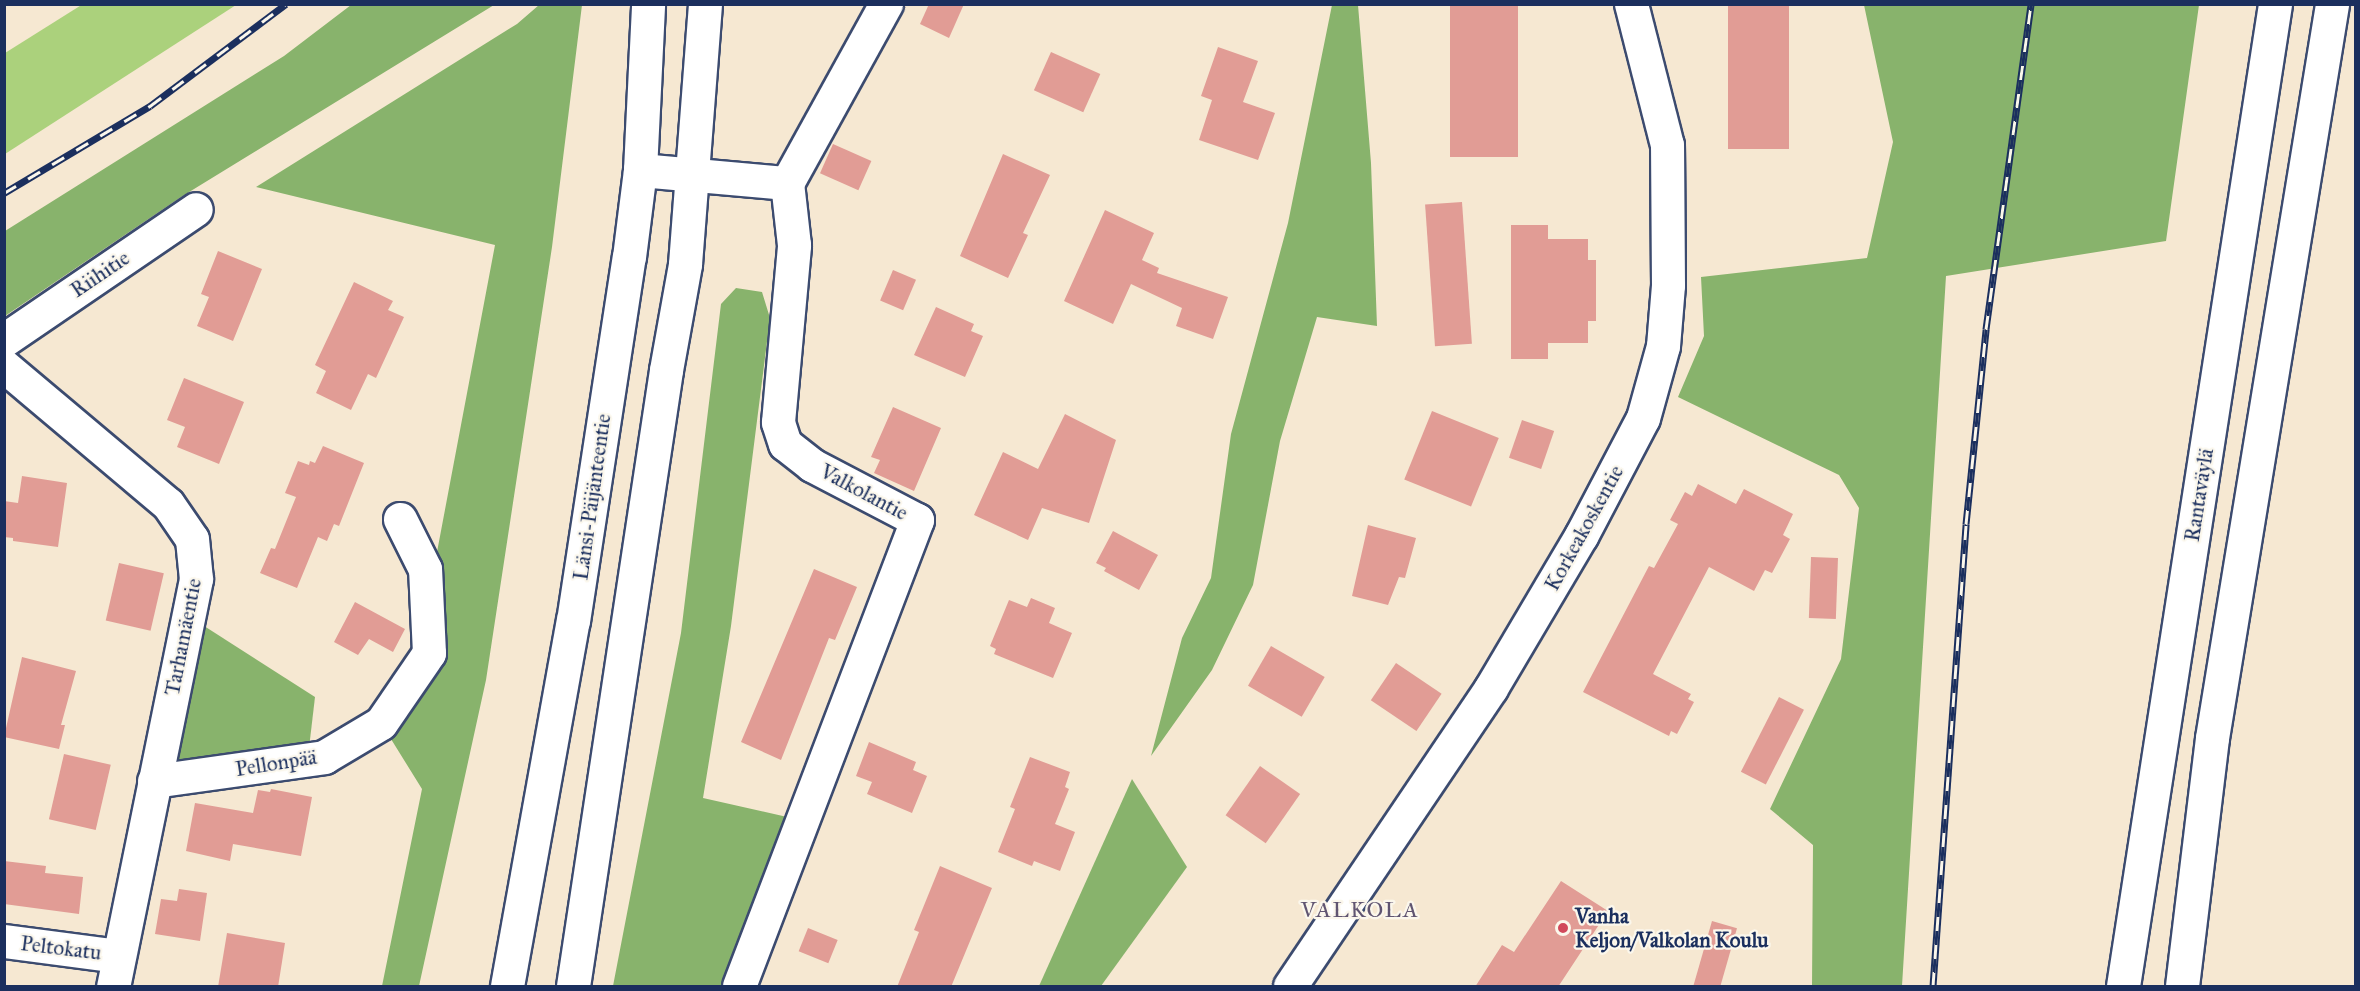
<!DOCTYPE html>
<html>
<head>
<meta charset="utf-8">
<style>
	body { margin:0 }
	#map { position:relative; width:2360px; height:991px; overflow:hidden; background:#f6e8d2; font-family:"IM FELL Great Primer",serif }
	div>[style] { position:absolute }
	[style*='--x'] { left:calc(var(--x)*1px); top:calc(var(--y)*1px); width:calc(var(--w)*1px); rotate:calc(var(--a)*1deg) }
	.green>* { inset:0; background:#abd17c }
	.forest>* { inset:0; background:#88b36c }
	.building>* { inset:0; background:#e19c95; transform-origin:0 0 }
	.roads { filter:drop-shadow(2px 0 #3c4b6f) drop-shadow(-2px 0 #3c4b6f) drop-shadow(0 2px #3c4b6f) drop-shadow(0 -2px #3c4b6f) }
	.minor>* { height:33px; margin:-16.5px; padding:0 16.5px; transform-origin:16.5px; border-radius:16.5px; background:#fff }
	.major>* { height:33px; margin:-16.5px; padding:0 16.5px; transform-origin:16.5px; border-radius:16.5px; background:#fff }
	.highway>* { height:33px; margin:-16.5px; padding:0 16.5px; transform-origin:16.5px; border-radius:16.5px; background:#fff }
	.rail>* { height:7px; margin-top:-3.5px; transform-origin:0; background:repeating-linear-gradient(90deg,#fbf7ec 0 14px,#1b2f5e 0 28px); box-sizing:border-box; border-block:2px solid #1b2f5e }
	.dots>* { width:16px; height:16px; translate:-50% -50%; box-sizing:border-box; border:3px solid #fbf7ec; border-radius:50% }
	span { translate:-50% -50%; white-space:nowrap; text-align:center; line-height:1.15; -webkit-text-stroke:4.5px #fbf7ec; paint-order:stroke }
	.street-label { font-size:21px; color:#1b2f5e }
	.poi-label { font-size:21px; color:#1b2f5e; font-weight:700 }
	.left { translate:0 -50%; text-align:left }
	.neighbourhood-label { font-size:22px; color:#605571; letter-spacing:1.5px }
	.frame { position:absolute; inset:0; border:6px solid #1b2f5e; pointer-events:none }
</style>
</head>
<body>
<div id="map">
	<div class="green">
		<div style="clip-path:polygon(83px 4px,236px 5px,5px 154px,5px 53px)"></div>
	</div>
	<div class="forest">
		<div style="clip-path:polygon(351px 5px,494px 5px,181px 197px,5px 316px,5px 231px,284px 56px)"></div>
		<div style="clip-path:polygon(539px 5px,582px 5px,552px 247px,486px 680px,419px 986px,382px 986px,422px 789px,386px 731px,444px 653px,437px 552px,495px 245px,256px 187px,517px 24px)"></div>
		<div style="clip-path:polygon(1332px 5px,1358px 5px,1371px 163px,1377px 326px,1317px 317px,1280px 441px,1253px 585px,1212px 670px,1151px 756px,1182px 638px,1211px 578px,1231px 434px,1288px 223px)"></div>
		<div style="clip-path:polygon(1864px 5px,2199px 5px,2166px 241px,1946px 276px,1902px 986px,1812px 986px,1813px 845px,1770px 809px,1841px 659px,1859px 508px,1839px 475px,1678px 397px,1704px 336px,1701px 277px,1867px 258px,1893px 142px)"></div>
		<div style="clip-path:polygon(736px 288px,762px 292px,770px 318px,731px 626px,703px 798px,796px 819px,727px 986px,613px 986px,681px 633px,721px 304px)"></div>
		<div style="clip-path:polygon(201px 624px,315px 697px,309px 748px,174px 763px)"></div>
		<div style="clip-path:polygon(1132px 779px,1187px 867px,1101px 986px,1039px 986px)"></div>
	</div>
	<div class="building">
		<div style="clip-path:polygon(929px 4px,964px 4px,949px 38px,920px 24px)"></div>
		<div style="left:1450px;top:4px;width:68px;height:153px"></div>
		<div style="left:1728px;top:4px;width:61px;height:145px"></div>
		<div style="clip-path:polygon(1218px 47px,1258px 61px,1243px 102px,1275px 113px,1258px 160px,1199px 140px,1212px 100px,1201px 96px)"></div>
		<div style="left:1051px;top:52px;width:54px;height:42px;rotate:24deg"></div>
		<div style="left:833px;top:144px;width:42px;height:32px;rotate:24deg"></div>
		<div style="clip-path:polygon(1003px 154px,1050px 175px,1023px 233px,1028px 235px,1008px 278px,960px 256px)"></div>
		<div style="left:1462px;top:202px;width:142px;height:37px;rotate:86deg"></div>
		<div style="clip-path:polygon(1105px 210px,1154px 233px,1142px 260px,1159px 268px,1157px 273px,1228px 297px,1213px 339px,1176px 326px,1182px 308px,1131px 284px,1113px 324px,1064px 301px)"></div>
		<div style="clip-path:polygon(1511px 225px,1548px 225px,1548px 239px,1588px 239px,1588px 260px,1596px 260px,1596px 321px,1588px 321px,1588px 343px,1548px 343px,1548px 359px,1511px 359px)"></div>
		<div style="clip-path:polygon(218px 251px,262px 269px,233px 341px,197px 326px,209px 297px,201px 294px)"></div>
		<div style="left:893px;top:270px;width:25px;height:33px;rotate:23deg"></div>
		<div style="clip-path:polygon(354px 282px,393px 301px,388px 310px,404px 317px,376px 378px,368px 374px,351px 410px,316px 393px,326px 371px,315px 365px)"></div>
		<div style="clip-path:polygon(936px 307px,974px 324px,971px 331px,983px 336px,965px 377px,914px 355px)"></div>
		<div style="clip-path:polygon(184px 378px,244px 402px,219px 464px,177px 447px,185px 427px,167px 420px)"></div>
		<div style="clip-path:polygon(893px 407px,941px 428px,914px 491px,874px 473px,880px 460px,871px 457px)"></div>
		<div style="left:1432px;top:411px;width:72px;height:74px;rotate:22deg"></div>
		<div style="clip-path:polygon(1065px 414px,1116px 440px,1089px 523px,1042px 508px,1028px 540px,974px 515px,1003px 452px,1038px 469px)"></div>
		<div style="left:1522px;top:420px;width:34px;height:40px;rotate:19deg"></div>
		<div style="clip-path:polygon(323px 446px,364px 463px,339px 526px,334px 524px,327px 541px,318px 537px,297px 588px,260px 573px,271px 548px,275px 549px,296px 497px,285px 493px,298px 461px,309px 465px,310px 461px,315px 463px)"></div>
		<div style="clip-path:polygon(22px 476px,67px 483px,58px 547px,13px 541px,13px 538px,4px 537px,4px 501px,18px 503px)"></div>
		<div style="clip-path:polygon(1698px 484px,1736px 504px,1744px 489px,1793px 514px,1783px 535px,1790px 539px,1772px 573px,1765px 570px,1754px 591px,1709px 567px,1653px 674px,1691px 694px,1688px 699px,1694px 702px,1677px 734px,1671px 731px,1669px 736px,1583px 692px,1649px 566px,1654px 568px,1678px 524px,1670px 520px,1685px 492px,1692px 496px)"></div>
		<div style="clip-path:polygon(1368px 525px,1416px 538px,1405px 578px,1399px 577px,1388px 605px,1352px 596px)"></div>
		<div style="clip-path:polygon(1113px 531px,1158px 555px,1139px 590px,1104px 571px,1106px 568px,1096px 563px)"></div>
		<div style="left:1811px;top:557px;width:27px;height:61px;rotate:2deg"></div>
		<div style="left:119px;top:563px;width:46px;height:59px;rotate:13deg"></div>
		<div style="clip-path:polygon(814px 569px,857px 587px,835px 640px,829px 638px,781px 760px,741px 742px)"></div>
		<div style="clip-path:polygon(1031px 598px,1055px 608px,1049px 623px,1072px 633px,1053px 678px,994px 654px,996px 649px,990px 646px,1009px 600px,1027px 607px)"></div>
		<div style="clip-path:polygon(355px 602px,405px 629px,393px 652px,369px 639px,358px 655px,334px 642px)"></div>
		<div style="left:1271px;top:646px;width:62px;height:46px;rotate:30deg"></div>
		<div style="clip-path:polygon(22px 657px,76px 671px,61px 725px,65px 725px,59px 749px,4px 737px)"></div>
		<div style="left:1396px;top:663px;width:55px;height:45px;rotate:34deg"></div>
		<div style="left:1779px;top:697px;width:28px;height:84px;rotate:27deg"></div>
		<div style="clip-path:polygon(869px 742px,916px 762px,913px 770px,927px 776px,912px 813px,867px 794px,872px 782px,856px 776px)"></div>
		<div style="left:64px;top:754px;width:48px;height:67px;rotate:13deg"></div>
		<div style="clip-path:polygon(1030px 757px,1070px 772px,1065px 787px,1069px 789px,1055px 824px,1075px 832px,1060px 871px,1034px 861px,1032px 866px,998px 852px,1015px 809px,1010px 807px)"></div>
		<div style="left:1260px;top:766px;width:49px;height:60px;rotate:35deg"></div>
		<div style="clip-path:polygon(271px 789px,312px 797px,301px 856px,233px 844px,230px 861px,186px 851px,195px 803px,253px 813px,258px 790px,270px 792px)"></div>
		<div style="clip-path:polygon(4px 861px,46px 866px,45px 873px,83px 877px,79px 914px,4px 904px)"></div>
		<div style="clip-path:polygon(940px 866px,992px 888px,951px 987px,897px 987px,919px 932px,914px 930px)"></div>
		<div style="clip-path:polygon(1561px 881px,1608px 911px,1558px 987px,1475px 987px,1502px 945px,1514px 952px)"></div>
		<div style="clip-path:polygon(179px 889px,207px 893px,200px 941px,155px 934px,161px 899px,177px 901px)"></div>
		<div style="left:1712px;top:921px;width:26px;height:68px;rotate:16deg"></div>
		<div style="left:808px;top:928px;width:32px;height:25px;rotate:22deg"></div>
		<div style="clip-path:polygon(227px 933px,285px 943px,278px 987px,218px 987px)"></div>
	</div>
	<div class="roads">
		<div class="minor">
			<div style="--x:640;--y:170;--w:148;--a:5.1"></div>
			<div style="--x:4;--y:340;--w:232;--a:-34.3"></div>
			<div style="--x:4;--y:366;--w:214;--a:40.1"></div>
			<div style="--x:168;--y:504;--w:42;--a:55.6"></div>
			<div style="--x:192;--y:539;--w:40;--a:84.3"></div>
			<div style="--x:196;--y:579;--w:415;--a:101.5"></div>
			<div style="--x:154;--y:781;--w:172;--a:-8"></div>
			<div style="--x:324;--y:757;--w:66;--a:-30.8"></div>
			<div style="--x:381;--y:723;--w:85;--a:-55.6"></div>
			<div style="--x:429;--y:653;--w:84;--a:-92.7"></div>
			<div style="--x:425;--y:569;--w:56;--a:-116.6"></div>
			<div style="--x:4;--y:941;--w:115;--a:7.5"></div>
			<div style="--x:739;--y:986;--w:499;--a:-69.1"></div>
			<div style="--x:917;--y:520;--w:119;--a:-152.4"></div>
			<div style="--x:812;--y:465;--w:34;--a:-142"></div>
			<div style="--x:785;--y:444;--w:23;--a:-108"></div>
			<div style="--x:778;--y:422;--w:178;--a:-84.8"></div>
			<div style="--x:794;--y:245;--w:62;--a:-96.4"></div>
			<div style="--x:787;--y:183;--w:205;--a:-61.1"></div>
			<div style="--x:1290;--y:986;--w:359;--a:-56"></div>
			<div style="--x:1491;--y:688;--w:177;--a:-59.4"></div>
			<div style="--x:1581;--y:536;--w:133;--a:-62.3"></div>
			<div style="--x:1643;--y:418;--w:75;--a:-74.5"></div>
			<div style="--x:1663;--y:346;--w:61;--a:-85.3"></div>
			<div style="--x:1668;--y:285;--w:140;--a:-90.4"></div>
			<div style="--x:1667;--y:145;--w:146;--a:-104.3"></div>
		</div>
		<div class="major">
			<div style="--x:507;--y:986;--w:371;--a:-79.8"></div>
			<div style="--x:573;--y:621;--w:368;--a:-81.3"></div>
			<div style="--x:629;--y:257;--w:88;--a:-82.8"></div>
			<div style="--x:640;--y:170;--w:166;--a:-87.2"></div>
			<div style="--x:573;--y:986;--w:623;--a:-81.41"></div>
			<div style="--x:666;--y:370;--w:108;--a:-79.8"></div>
			<div style="--x:685;--y:264;--w:261;--a:-85.6"></div>
		</div>
		<div class="highway">
			<div style="--x:2123;--y:986;--w:994;--a:-81.2"></div>
			<div style="--x:2182;--y:986;--w:250;--a:-83.1"></div>
			<div style="--x:2212;--y:738;--w:744;--a:-80.71"></div>
		</div>
	</div>
	<div class="rail">
		<div style="--x:4;--y:193;--w:170;--a:-30.8"></div>
		<div style="--x:150;--y:106;--w:170;--a:-36.9"></div>
		<div style="--x:1933;--y:986;--w:463;--a:-85.9"></div>
		<div style="--x:1966;--y:524;--w:196;--a:-84.1"></div>
		<div style="--x:1986;--y:329;--w:328;--a:-82.1"></div>
	</div>
	<div class="dots">
		<div style="left:1563px;top:928px;background:#d1495b"></div>
	</div>
	<div class="street-label">
		<span style="left:100px;top:274px;rotate:-34deg">Riihitie</span>
		<span style="left:864px;top:492px;rotate:28deg">Valkolantie</span>
		<span style="left:2199px;top:495px;rotate:-81deg">Rantaväylä</span>
		<span style="left:592px;top:497px;rotate:-82deg">Länsi-Päijänteentie</span>
		<span style="left:1584px;top:528px;rotate:-61deg">Korkeakoskentie</span>
		<span style="left:183px;top:637px;rotate:-79deg">Tarhamäentie</span>
		<span style="left:276px;top:763px;rotate:-9deg">Pellonpää</span>
		<span style="left:61px;top:948px;rotate:7deg">Peltokatu</span>
	</div>
	<div class="poi-label">
		<span class="left" style="left:1575px;top:928px">Vanha<br>Keljon/Valkolan Koulu</span>
	</div>
	<div class="neighbourhood-label">
		<span style="left:1360px;top:910px">VALKOLA</span>
	</div>
	<div class="frame"></div>
</div>
</body>
</html>
